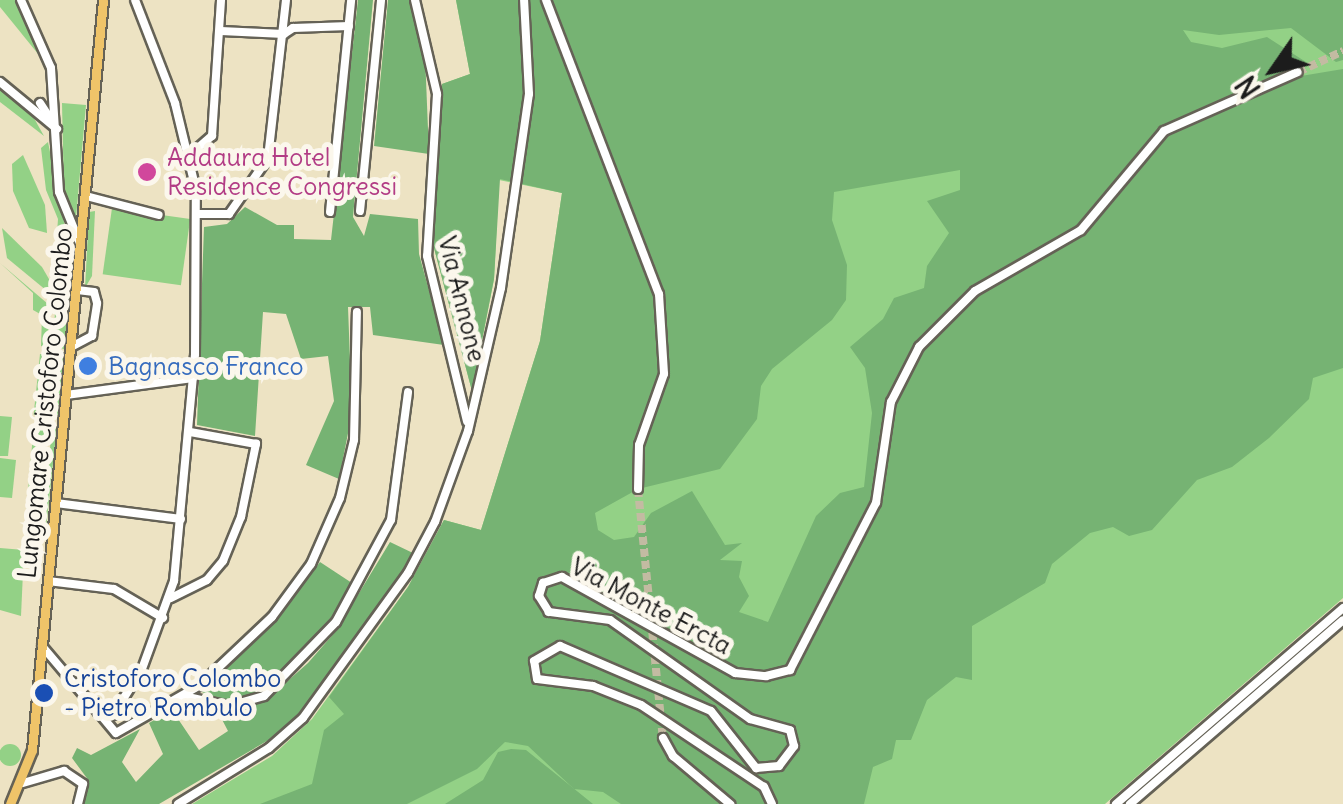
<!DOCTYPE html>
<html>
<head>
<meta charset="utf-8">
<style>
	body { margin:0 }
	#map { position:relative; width:1343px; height:804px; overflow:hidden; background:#ede3c3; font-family:Delius,sans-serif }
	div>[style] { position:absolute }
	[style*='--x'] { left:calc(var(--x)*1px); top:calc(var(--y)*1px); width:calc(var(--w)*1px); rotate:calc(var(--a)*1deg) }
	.green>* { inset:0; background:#93d186; transform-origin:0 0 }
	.round { border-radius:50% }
	.forest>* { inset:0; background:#76b373 }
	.minor-tunnel>* { height:8px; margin-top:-4px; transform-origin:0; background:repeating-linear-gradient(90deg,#c3bba2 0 8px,transparent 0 12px) }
	.roads { filter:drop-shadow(2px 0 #656256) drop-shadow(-2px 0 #656256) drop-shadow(0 2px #656256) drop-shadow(0 -2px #656256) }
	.minor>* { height:8px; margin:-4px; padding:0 4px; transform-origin:4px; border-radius:4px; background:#fff }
	.major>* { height:9px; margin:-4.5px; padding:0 4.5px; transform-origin:4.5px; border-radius:4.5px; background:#efc469 }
	.dots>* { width:28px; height:28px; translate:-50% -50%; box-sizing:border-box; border:5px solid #fbf7ec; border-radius:50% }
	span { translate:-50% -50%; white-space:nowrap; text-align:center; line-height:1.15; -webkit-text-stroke:10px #fbf7ec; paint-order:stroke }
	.hotel-label { font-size:25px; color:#b23c85 }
	.left { translate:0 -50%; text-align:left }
	.street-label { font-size:25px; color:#1c1c1c }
	.shop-label { font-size:25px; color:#366cbe }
	.transit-label { font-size:25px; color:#164399 }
	.north { position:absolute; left:1223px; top:20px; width:100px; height:100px; -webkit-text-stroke:8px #fbf7ec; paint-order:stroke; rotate:236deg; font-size:28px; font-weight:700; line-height:40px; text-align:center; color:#1c1c1c }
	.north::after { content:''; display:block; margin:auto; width:35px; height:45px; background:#1c1c1c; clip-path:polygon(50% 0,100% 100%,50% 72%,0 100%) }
</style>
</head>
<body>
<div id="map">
	<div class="green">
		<div style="clip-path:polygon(0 0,16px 0,43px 60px,0 7px)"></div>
		<div style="clip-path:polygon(456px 0,1343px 0,1343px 598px,1105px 804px,192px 804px,272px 756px,312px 719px,408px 587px,444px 520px,481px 530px,540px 341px,562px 193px,499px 180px,494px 279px,472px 391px,430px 233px,442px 84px,470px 74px)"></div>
		<div style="clip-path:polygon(0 86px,30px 111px,44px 136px,0 102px)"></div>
		<div style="clip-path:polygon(62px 103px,86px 105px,75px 229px,64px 196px)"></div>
		<div style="clip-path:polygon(48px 142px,72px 262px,70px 304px,55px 261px,58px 219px,46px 190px,41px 148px)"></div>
		<div style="clip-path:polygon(23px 155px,45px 205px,47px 233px,29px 228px,13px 191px,12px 164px)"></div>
		<div style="left:112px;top:208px;width:79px;height:67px;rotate:8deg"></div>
		<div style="clip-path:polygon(95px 211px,92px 276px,85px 288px,89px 212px)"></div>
		<div style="clip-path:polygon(2px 228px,42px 267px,64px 305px,7px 258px)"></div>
		<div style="clip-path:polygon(0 263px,48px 304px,49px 348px,41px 346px,42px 315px,33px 310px,33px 293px)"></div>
		<div style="clip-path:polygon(55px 308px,68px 314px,65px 350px,54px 344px)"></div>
		<div style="left:40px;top:354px;width:10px;height:61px;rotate:6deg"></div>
		<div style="clip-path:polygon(64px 356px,58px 419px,51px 405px,53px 357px)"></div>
		<div style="clip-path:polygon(0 416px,12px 417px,8px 456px,0 456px)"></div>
		<div style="clip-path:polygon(34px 424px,46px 431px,34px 537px,24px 535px)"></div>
		<div style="clip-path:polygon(57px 426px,45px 538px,51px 431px)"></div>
		<div style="clip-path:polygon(0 458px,16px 460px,12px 498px,0 497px)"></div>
		<div style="clip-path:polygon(0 548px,24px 550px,21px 616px,0 610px)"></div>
		<div class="round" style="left:-1px;top:744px;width:22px;height:22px"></div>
	</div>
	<div class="forest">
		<div style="clip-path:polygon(358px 0,373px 0,353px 217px,364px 236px,370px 214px,418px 219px,419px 254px,444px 345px,373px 335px,370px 307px,348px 307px,352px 413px,339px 479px,306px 465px,334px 401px,328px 356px,301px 359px,286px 314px,263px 312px,255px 436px,197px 425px,204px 227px,227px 224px,245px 207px,277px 225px,294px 225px,294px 239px,331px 240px)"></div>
		<div style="clip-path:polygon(388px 0,411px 0,425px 55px,429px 154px,374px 146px)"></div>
		<div style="clip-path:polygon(evenodd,456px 0,1343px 0,1343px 60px,1336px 62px,1291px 28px,1219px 35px,1183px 30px,1191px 42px,1222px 48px,1267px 37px,1306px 62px,1297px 68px,1301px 76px,1343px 69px,1343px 368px,1313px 378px,1309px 399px,1269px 438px,1232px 467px,1197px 480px,1152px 530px,1129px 536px,1113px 527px,1090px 533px,1052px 564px,1045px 583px,972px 626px,972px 680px,956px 677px,927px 700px,911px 740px,896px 740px,892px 759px,873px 767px,864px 804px,621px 804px,603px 792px,574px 789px,528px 746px,505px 742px,477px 769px,407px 804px,260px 804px,312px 784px,324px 730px,344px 714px,329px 697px,408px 587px,444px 520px,481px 530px,540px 341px,562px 193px,500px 179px,494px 279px,472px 391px,430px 233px,442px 84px,470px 74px,456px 0,960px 170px,960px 190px,927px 201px,949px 233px,927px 266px,924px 288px,894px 298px,883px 319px,850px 347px,865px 368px,872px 413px,864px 487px,840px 493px,816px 516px,768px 622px,739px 612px,749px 596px,739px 577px,742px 561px,720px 560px,742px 543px,725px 545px,692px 491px,651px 513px,634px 537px,614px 540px,598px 530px,595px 513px,638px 489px,720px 469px,757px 419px,761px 386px,772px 369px,832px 320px,846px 300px,847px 265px,832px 220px,834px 192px,960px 170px)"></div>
		<div style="clip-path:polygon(390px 542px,415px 554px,403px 575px,315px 696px,279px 734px,159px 804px,83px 804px,89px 781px,72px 758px,77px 748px,91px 755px,140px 729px,122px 762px,136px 782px,163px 754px,149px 723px,172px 710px,199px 750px,228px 731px,216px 708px,265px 701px,308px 663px,336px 631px)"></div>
		<div style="clip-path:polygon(320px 562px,355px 585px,331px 623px,263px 693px,229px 702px,199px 691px,273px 624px)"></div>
		<div style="clip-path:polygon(511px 749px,526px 750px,593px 804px,445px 804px,483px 780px,498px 752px)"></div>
	</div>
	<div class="minor-tunnel">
		<div style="--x:1298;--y:72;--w:50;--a:-25"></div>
		<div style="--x:638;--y:489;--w:250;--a:84.3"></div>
	</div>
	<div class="roads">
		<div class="minor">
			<div style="--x:21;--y:0;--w:74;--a:66.2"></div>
			<div style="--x:51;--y:68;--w:124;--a:86.3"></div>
			<div style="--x:59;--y:192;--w:58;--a:67.8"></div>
			<div style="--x:415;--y:0;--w:97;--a:76.8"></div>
			<div style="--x:437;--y:94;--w:162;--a:93.5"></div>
			<div style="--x:427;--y:256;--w:170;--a:76.4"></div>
			<div style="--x:546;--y:0;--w:315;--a:69"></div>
			<div style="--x:659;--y:294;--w:80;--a:86.4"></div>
			<div style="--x:664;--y:374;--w:75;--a:109.4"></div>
			<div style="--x:639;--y:445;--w:44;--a:91.3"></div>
			<div style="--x:221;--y:31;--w:63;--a:2.7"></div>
			<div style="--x:284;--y:34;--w:11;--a:-34"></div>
			<div style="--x:293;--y:28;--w:56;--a:-2"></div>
			<div style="--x:0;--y:82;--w:74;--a:39.5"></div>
			<div style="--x:40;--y:103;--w:17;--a:57"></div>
			<div style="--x:191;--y:154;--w:28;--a:-41"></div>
			<div style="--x:212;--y:136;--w:136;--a:-86.2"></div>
			<div style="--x:86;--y:196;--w:75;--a:14.6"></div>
			<div style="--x:360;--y:211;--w:212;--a:-84.3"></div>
			<div style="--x:330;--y:212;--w:213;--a:-84.3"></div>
			<div style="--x:197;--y:214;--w:32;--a:0"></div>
			<div style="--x:229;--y:214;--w:68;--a:-55.1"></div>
			<div style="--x:268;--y:158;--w:159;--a:-83.5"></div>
			<div style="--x:71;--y:347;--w:24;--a:-28"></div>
			<div style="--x:92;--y:336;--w:33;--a:-81"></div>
			<div style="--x:97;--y:303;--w:11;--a:-105"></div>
			<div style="--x:94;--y:292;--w:17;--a:-173"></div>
			<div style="--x:66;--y:395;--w:128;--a:-7.6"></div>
			<div style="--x:56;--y:503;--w:126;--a:7.3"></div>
			<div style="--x:48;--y:581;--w:66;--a:6.9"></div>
			<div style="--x:114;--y:589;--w:57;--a:30.6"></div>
			<div style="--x:171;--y:598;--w:40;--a:-26.6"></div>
			<div style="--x:207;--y:580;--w:25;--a:-50"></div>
			<div style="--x:223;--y:561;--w:48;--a:-67.8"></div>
			<div style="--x:241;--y:517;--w:75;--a:-78.4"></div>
			<div style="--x:256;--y:444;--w:67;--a:-169.7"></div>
			<div style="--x:42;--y:646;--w:87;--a:49.7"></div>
			<div style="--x:98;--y:712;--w:15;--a:11"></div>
			<div style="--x:113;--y:715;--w:54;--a:-57.8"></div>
			<div style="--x:142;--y:669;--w:94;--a:-70"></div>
			<div style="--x:174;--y:581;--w:228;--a:-84.7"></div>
			<div style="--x:195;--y:354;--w:164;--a:-89.7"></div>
			<div style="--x:196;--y:190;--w:89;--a:-103.6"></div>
			<div style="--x:175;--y:103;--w:110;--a:-111.2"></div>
			<div style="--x:183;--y:696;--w:47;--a:12.3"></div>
			<div style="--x:229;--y:706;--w:36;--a:-16"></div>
			<div style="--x:264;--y:696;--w:103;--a:-45.8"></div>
			<div style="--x:336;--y:622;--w:116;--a:-61.7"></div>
			<div style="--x:391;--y:520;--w:129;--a:-82.4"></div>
			<div style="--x:99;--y:713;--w:26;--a:50"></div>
			<div style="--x:116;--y:733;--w:97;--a:-29.7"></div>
			<div style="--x:200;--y:685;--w:99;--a:-43.4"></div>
			<div style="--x:272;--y:617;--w:66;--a:-53.7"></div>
			<div style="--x:311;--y:564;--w:72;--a:-66.3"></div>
			<div style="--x:340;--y:498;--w:60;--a:-76.4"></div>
			<div style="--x:354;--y:440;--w:128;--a:-88.7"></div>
			<div style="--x:663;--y:738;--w:21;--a:61"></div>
			<div style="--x:673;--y:756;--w:75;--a:40.1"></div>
			<div style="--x:23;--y:783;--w:43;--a:-16.3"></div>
			<div style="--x:64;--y:771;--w:23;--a:34"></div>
			<div style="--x:83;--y:784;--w:21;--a:104"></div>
			<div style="--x:178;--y:804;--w:107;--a:-31.6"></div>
			<div style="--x:269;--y:748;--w:45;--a:-41.4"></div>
			<div style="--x:303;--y:718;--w:179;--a:-54.1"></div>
			<div style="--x:408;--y:573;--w:58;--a:-62.1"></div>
			<div style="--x:435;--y:522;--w:97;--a:-70.1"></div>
			<div style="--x:468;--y:431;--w:147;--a:-77"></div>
			<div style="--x:501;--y:288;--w:196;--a:-81.8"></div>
			<div style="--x:529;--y:94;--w:94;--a:-93"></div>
			<div style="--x:772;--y:804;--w:19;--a:-115"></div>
			<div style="--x:764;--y:787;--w:148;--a:-146.3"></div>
			<div style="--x:641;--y:705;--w:52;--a:-158.4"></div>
			<div style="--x:593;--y:686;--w:56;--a:-172.9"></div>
			<div style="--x:537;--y:679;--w:18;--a:-99"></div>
			<div style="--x:534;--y:661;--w:30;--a:-30"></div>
			<div style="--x:560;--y:646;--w:164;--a:23.3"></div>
			<div style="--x:711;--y:711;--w:73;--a:51.7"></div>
			<div style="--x:756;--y:768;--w:23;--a:-5"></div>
			<div style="--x:779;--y:766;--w:25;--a:-53"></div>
			<div style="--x:794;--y:746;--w:16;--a:-104"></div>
			<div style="--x:790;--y:730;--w:41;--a:-164.6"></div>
			<div style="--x:750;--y:719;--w:171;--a:-144.7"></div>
			<div style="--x:610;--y:620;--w:62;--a:-172.5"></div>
			<div style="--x:549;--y:612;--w:19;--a:-122"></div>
			<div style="--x:539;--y:596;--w:14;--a:-73"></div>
			<div style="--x:543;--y:583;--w:20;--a:-18"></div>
			<div style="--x:562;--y:577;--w:198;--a:29"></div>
			<div style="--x:735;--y:673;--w:31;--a:6"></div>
			<div style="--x:766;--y:676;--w:25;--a:-14"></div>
			<div style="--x:790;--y:670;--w:188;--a:-62.8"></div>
			<div style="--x:876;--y:503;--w:102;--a:-81.6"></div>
			<div style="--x:891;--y:402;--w:62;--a:-63"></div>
			<div style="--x:919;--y:347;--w:79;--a:-45"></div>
			<div style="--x:975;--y:291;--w:122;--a:-29.9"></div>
			<div style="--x:1081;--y:230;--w:129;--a:-50"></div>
			<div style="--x:1164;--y:131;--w:146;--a:-23.8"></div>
			<div style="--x:1116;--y:804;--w:300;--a:-40.8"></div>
			<div style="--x:1130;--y:804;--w:281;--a:-40.8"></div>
		</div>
		<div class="major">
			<div style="--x:10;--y:804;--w:58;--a:-67.8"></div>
			<div style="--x:32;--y:750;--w:753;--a:-84.59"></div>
		</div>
	</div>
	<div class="dots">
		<div style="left:147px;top:172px;background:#d1479c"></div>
		<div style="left:88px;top:366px;background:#3f7fe0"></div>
		<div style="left:44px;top:693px;background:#1a4fb4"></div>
	</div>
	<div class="hotel-label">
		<span class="left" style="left:167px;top:172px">Addaura Hotel<br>Residence Congressi</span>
	</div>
	<div class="street-label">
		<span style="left:462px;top:299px;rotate:76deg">Via Annone</span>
		<span style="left:45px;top:403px;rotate:-84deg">Lungomare Cristoforo Colombo</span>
		<span style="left:651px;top:606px;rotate:28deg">Via Monte Ercta</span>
	</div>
	<div class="shop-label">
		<span class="left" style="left:108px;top:366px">Bagnasco Franco</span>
	</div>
	<div class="transit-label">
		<span class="left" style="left:64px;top:693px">Cristoforo Colombo<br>- Pietro Rombulo</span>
	</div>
	<div class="north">N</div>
</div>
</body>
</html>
